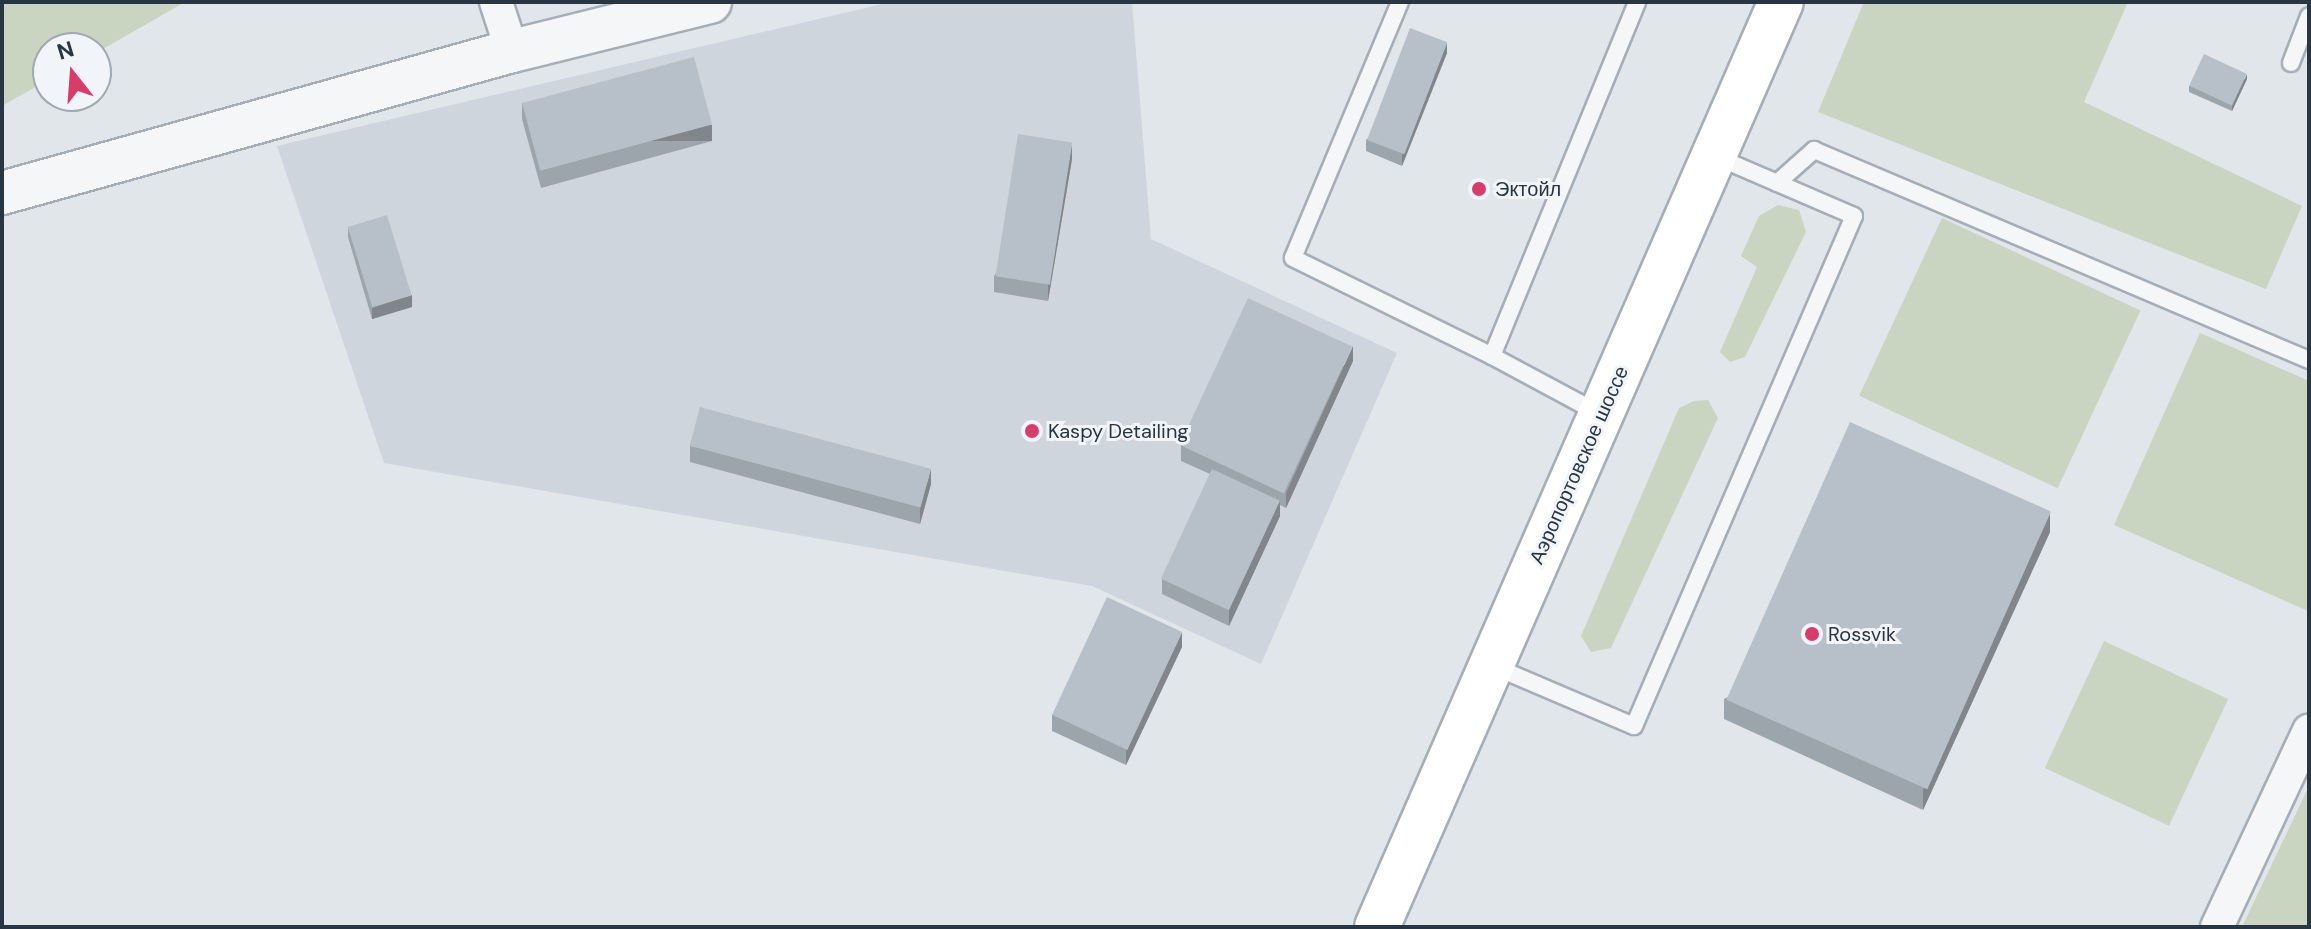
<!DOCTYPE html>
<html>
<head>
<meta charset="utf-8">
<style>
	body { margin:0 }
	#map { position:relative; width:2311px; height:929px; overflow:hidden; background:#e1e6eb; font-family:"DM Sans",sans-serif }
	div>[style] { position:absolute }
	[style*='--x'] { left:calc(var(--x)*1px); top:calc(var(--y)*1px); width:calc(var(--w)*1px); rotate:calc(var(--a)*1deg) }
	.built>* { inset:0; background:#ced5dd }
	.green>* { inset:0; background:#c9d5c1; transform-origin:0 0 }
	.roads { filter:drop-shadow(2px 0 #a6aeb5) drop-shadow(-2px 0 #a6aeb5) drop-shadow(0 2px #a6aeb5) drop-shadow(0 -2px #a6aeb5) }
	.service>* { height:16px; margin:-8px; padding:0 8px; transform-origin:8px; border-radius:8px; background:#f4f6f8 }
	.minor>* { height:32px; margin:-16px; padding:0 16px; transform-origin:16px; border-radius:16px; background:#f4f6f8 }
	.tertiary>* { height:42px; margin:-21px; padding:0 21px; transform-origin:21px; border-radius:21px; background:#f4f6f8 }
	.secondary>* { height:44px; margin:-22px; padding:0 22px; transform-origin:22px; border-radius:22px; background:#fff }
	.wall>* { inset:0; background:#9da5ac }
	.shaded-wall>* { inset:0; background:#80868c; transform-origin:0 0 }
	.building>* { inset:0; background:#b7c0c8; transform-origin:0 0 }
	.dots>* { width:22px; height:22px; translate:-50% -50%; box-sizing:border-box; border:4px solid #f1f4f8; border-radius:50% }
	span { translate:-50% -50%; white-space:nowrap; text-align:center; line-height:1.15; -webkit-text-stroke:6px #f1f4f8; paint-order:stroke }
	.poi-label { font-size:20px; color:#283643 }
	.left { translate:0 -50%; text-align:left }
	.street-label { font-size:20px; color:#283643 }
	.frame { position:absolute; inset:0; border:4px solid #283643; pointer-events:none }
	.north { position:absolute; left:32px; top:32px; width:80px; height:80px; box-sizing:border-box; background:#f1f4f8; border:2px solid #a1a8b0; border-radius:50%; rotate:343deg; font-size:22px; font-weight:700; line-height:32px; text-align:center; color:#283643 }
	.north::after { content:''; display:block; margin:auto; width:28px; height:36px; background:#d83d69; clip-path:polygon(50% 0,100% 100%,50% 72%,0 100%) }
</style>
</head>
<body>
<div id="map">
	<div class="built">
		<div style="clip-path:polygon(891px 2px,1132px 2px,1151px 239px,1397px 353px,1261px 664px,1092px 586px,384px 463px,277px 146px)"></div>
	</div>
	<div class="green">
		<div style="clip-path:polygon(2px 2px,185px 2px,96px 53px,96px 48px,48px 48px,48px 80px,2px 106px)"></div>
		<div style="clip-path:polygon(1864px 2px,2128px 2px,2084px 102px,2302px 206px,2266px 289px,1818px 112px)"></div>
		<div style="clip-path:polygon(1778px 205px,1799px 210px,1806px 232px,1745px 357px,1730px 362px,1720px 352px,1757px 267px,1741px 256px,1759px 216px)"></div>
		<div style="left:1942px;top:218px;width:219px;height:196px;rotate:25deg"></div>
		<div style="clip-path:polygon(2200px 333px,2309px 381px,2308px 611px,2114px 525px)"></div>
		<div style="clip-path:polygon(1694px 401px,1708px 400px,1718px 418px,1611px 648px,1591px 652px,1581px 636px,1679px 408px)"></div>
		<div style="left:2104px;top:641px;width:137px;height:140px;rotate:25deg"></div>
		<div style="clip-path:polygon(2309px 786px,2309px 927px,2242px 927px)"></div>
	</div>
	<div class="roads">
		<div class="service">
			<div style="--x:1400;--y:2;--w:277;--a:112.7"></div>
			<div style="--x:1293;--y:258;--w:222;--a:26.2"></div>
			<div style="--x:1492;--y:356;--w:383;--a:-67.7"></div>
			<div style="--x:2291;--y:63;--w:50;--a:-69"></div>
			<div style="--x:1777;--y:183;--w:50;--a:-41.7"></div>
			<div style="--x:1814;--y:150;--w:538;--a:22.99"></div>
			<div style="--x:1492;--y:356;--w:123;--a:28.2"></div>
			<div style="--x:1493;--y:666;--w:153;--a:23.1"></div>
			<div style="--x:1634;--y:726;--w:555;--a:-66.67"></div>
			<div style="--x:1854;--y:216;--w:151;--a:-156.7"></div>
		</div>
		<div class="minor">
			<div style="--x:496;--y:2;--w:52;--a:71.9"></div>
			<div style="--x:2217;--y:927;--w:217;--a:-64.9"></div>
		</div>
		<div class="tertiary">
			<div style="--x:2;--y:193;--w:529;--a:-15.56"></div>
			<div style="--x:512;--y:51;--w:204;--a:-13.9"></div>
		</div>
		<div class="secondary">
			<div style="--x:1377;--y:927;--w:1009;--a:-66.41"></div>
		</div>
	</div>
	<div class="wall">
		<div style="clip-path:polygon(1447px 53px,1402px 166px,1366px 151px,1366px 140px)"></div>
		<div style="clip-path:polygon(2247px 79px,2232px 111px,2189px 92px,2189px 86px)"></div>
		<div style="clip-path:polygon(522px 103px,712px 141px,541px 188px,522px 119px)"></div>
		<div style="clip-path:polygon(1072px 159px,1048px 301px,994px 292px,994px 276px)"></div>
		<div style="clip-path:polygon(348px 226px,412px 307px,372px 319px,348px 237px)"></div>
		<div style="clip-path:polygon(1353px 361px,1286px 508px,1280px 505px,1280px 516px,1229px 626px,1162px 594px,1162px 579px,1210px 474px,1181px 461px,1181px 445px)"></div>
		<div style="clip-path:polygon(690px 446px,931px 484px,920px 524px,690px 462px)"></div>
		<div style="clip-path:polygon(2050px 532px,1923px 810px,1724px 719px,1724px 699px)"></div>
		<div style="clip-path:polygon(1182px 647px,1126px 765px,1052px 731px,1052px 715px)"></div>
	</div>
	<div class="shaded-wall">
		<div style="clip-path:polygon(1447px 42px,1447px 53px,1402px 166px,1402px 155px)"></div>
		<div style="clip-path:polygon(2247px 74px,2247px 79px,2232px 111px,2232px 106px)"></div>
		<div style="left:712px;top:125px;width:16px;height:177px;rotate:90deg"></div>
		<div style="clip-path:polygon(1072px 143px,1072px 159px,1048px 301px,1048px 285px)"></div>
		<div style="clip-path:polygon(412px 295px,412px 307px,372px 319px,372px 308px)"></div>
		<div style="clip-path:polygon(1353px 346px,1353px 361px,1286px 508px,1286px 493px)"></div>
		<div style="clip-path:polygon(931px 469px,931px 484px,920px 524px,920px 508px)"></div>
		<div style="clip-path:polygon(1280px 500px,1280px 516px,1229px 626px,1229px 610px)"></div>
		<div style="clip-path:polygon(2050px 513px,2050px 532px,1923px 810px,1923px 790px)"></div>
		<div style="clip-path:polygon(1182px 632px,1182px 647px,1126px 765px,1126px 750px)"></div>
	</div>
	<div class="building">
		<div style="left:1410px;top:28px;width:40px;height:120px;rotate:21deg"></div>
		<div style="left:2204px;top:54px;width:47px;height:35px;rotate:25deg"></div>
		<div style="left:694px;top:57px;width:70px;height:178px;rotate:75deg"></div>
		<div style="left:1018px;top:134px;width:55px;height:144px;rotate:9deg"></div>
		<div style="left:387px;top:215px;width:84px;height:41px;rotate:73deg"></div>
		<div style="left:1248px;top:298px;width:115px;height:162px;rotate:25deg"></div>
		<div style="left:700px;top:407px;width:239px;height:40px;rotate:15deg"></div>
		<div style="left:1850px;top:422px;width:220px;height:304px;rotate:24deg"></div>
		<div style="left:1212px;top:469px;width:75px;height:121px;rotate:25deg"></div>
		<div style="left:1107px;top:597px;width:83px;height:130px;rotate:25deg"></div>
	</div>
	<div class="dots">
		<div style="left:1479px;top:189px;background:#d83d69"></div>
		<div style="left:1032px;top:431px;background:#d83d69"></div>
		<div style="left:1812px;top:634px;background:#d83d69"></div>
	</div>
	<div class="poi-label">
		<span class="left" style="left:1495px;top:189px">Эктойл</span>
		<span class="left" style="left:1048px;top:431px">Kaspy Detailing</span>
		<span class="left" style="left:1828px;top:634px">Rossvik</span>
	</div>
	<div class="street-label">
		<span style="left:1579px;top:465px;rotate:-66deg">Аэропортовское шоссе</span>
	</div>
	<div class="frame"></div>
	<div class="north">N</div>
</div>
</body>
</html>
